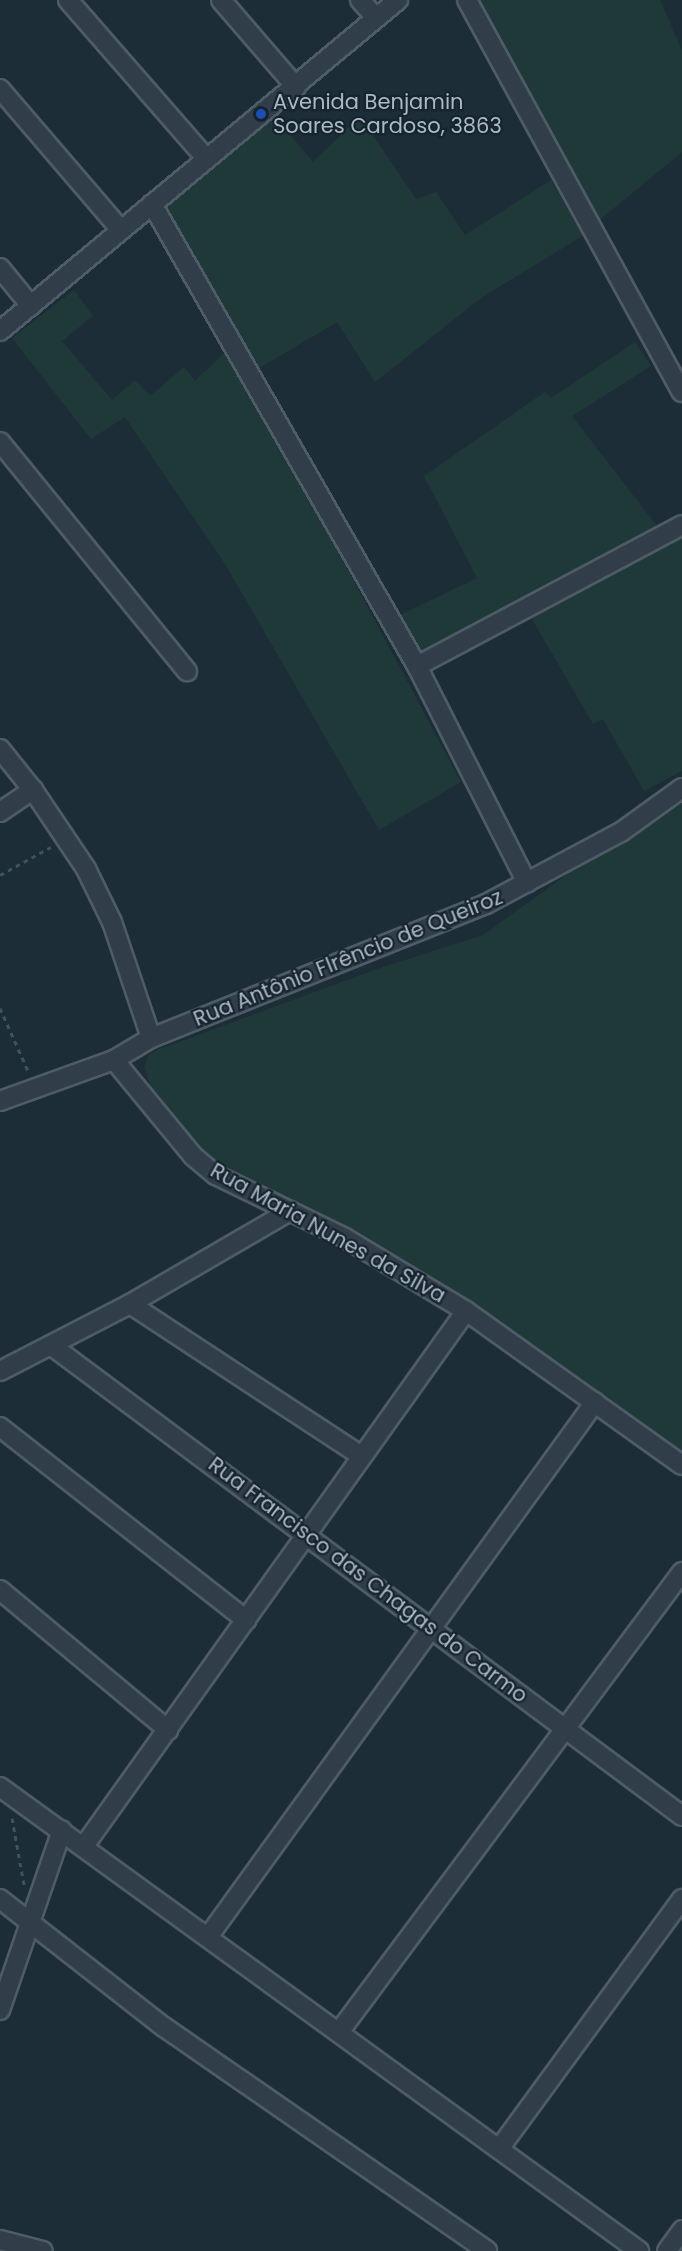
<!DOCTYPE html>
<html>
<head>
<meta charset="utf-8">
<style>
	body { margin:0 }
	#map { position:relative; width:682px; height:2251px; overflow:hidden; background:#1d2d38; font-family:Poppins,sans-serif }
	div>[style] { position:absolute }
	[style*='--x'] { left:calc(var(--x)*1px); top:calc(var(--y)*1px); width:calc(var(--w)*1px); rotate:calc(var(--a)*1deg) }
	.green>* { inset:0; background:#1f3938 }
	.path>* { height:3px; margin-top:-1.5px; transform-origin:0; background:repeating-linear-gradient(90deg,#3d5655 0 4.5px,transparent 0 9px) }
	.roads { filter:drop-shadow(2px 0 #4e5c67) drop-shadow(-2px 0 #4e5c67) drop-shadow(0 2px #4e5c67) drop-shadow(0 -2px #4e5c67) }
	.minor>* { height:18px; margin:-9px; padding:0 9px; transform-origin:9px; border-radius:9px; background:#313e49 }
	.dots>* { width:16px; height:16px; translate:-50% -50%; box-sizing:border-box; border:3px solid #17232d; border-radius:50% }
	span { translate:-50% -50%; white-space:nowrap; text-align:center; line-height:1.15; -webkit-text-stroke:4.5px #17232d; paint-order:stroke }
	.poi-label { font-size:21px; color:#aab9c6 }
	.left { translate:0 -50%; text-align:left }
	.street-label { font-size:21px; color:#aab9c6 }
</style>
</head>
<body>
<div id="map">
	<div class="green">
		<div style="clip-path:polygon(479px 0,660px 0,682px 50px,682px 152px,596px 223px)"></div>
		<div style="clip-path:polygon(357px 119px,374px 137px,416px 199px,436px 192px,465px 235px,551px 180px,584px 235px,481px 298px,375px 382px,337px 322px,256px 370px,161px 210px,265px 120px,280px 123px,313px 162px)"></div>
		<div style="clip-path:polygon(74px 290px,93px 316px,62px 341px,112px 400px,135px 380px,150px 396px,184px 367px,195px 381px,225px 352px,309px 497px,461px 782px,379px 830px,225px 564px,125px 417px,91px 439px,12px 338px)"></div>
		<div style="clip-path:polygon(635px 342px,651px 366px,572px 416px,657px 526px,420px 658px,398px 616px,477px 578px,424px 476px,545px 392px,551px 398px)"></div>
		<div style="clip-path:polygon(682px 533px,682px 771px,644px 791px,603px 719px,593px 724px,529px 614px)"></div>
		<div style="clip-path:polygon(682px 803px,682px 1451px,531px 1343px,317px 1213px,241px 1182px,208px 1159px,153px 1092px,144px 1067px,149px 1055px,157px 1050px,377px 969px,483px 935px,568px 874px)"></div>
	</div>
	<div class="path">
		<div style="--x:0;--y:875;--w:58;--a:-28.8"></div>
		<div style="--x:0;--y:1008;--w:71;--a:66"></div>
		<div style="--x:12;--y:1818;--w:68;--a:79.8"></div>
	</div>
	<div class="roads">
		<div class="minor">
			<div style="--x:68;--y:0;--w:210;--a:48.9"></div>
			<div style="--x:221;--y:0;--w:115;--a:49.2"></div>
			<div style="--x:360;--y:0;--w:24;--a:48"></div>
			<div style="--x:467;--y:0;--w:447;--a:61.3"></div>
			<div style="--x:0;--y:89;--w:186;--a:49.4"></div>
			<div style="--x:152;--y:204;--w:533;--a:60.16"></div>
			<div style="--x:417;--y:666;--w:243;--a:63.1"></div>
			<div style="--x:0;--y:268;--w:49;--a:50.8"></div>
			<div style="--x:0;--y:331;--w:518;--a:-39.75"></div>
			<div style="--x:0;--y:442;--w:296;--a:50.8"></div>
			<div style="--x:417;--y:666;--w:300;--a:-28"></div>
			<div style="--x:0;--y:749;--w:53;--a:51.2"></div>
			<div style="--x:33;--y:790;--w:95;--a:56.1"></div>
			<div style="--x:86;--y:869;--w:59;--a:63.9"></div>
			<div style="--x:112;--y:922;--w:122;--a:71.4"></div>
			<div style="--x:0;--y:812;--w:40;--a:-34"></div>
			<div style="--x:114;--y:1060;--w:124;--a:50.5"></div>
			<div style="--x:193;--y:1156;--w:30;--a:40"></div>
			<div style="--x:216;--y:1175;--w:144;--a:26"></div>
			<div style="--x:345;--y:1238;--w:141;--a:31.1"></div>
			<div style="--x:466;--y:1311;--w:265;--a:35.5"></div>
			<div style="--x:0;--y:1101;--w:121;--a:-19.8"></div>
			<div style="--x:114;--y:1060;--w:43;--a:-30.7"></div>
			<div style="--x:151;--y:1038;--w:361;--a:-21.8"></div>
			<div style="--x:486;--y:904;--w:153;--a:-28.1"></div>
			<div style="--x:621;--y:832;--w:75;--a:-35.8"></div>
			<div style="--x:130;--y:1304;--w:277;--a:33.3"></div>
			<div style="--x:52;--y:1346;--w:786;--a:36.72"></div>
			<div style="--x:0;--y:1371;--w:146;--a:-27.3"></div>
			<div style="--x:130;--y:1304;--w:185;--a:-30.2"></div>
			<div style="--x:0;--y:1427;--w:313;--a:38.1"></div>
			<div style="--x:0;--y:1590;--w:219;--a:39.8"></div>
			<div style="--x:0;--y:1787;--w:790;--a:35.98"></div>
			<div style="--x:84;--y:1846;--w:657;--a:-54.47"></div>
			<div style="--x:0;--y:1899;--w:208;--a:38"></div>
			<div style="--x:164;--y:2027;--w:393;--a:34.7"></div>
			<div style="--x:208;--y:1937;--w:660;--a:-54.12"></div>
			<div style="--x:0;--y:2010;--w:190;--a:-71"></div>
			<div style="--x:339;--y:2032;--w:574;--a:-53.29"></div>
			<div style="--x:499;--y:2149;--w:310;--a:-53.8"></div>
			<div style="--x:0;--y:2240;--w:44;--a:14.3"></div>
			<div style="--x:667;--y:2251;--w:26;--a:-54"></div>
		</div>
	</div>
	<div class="dots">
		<div style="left:261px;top:114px;background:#1a4fb4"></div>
	</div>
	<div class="poi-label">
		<span class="left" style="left:273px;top:114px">Avenida Benjamin<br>Soares Cardoso, 3863</span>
	</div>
	<div class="street-label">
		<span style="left:348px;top:958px;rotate:-22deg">Rua Antônio Flrêncio de Queiroz</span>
		<span style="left:328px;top:1233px;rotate:29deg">Rua Maria Nunes da Silva</span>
		<span style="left:368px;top:1580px;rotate:37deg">Rua Francisco das Chagas do Carmo</span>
	</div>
</div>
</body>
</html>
